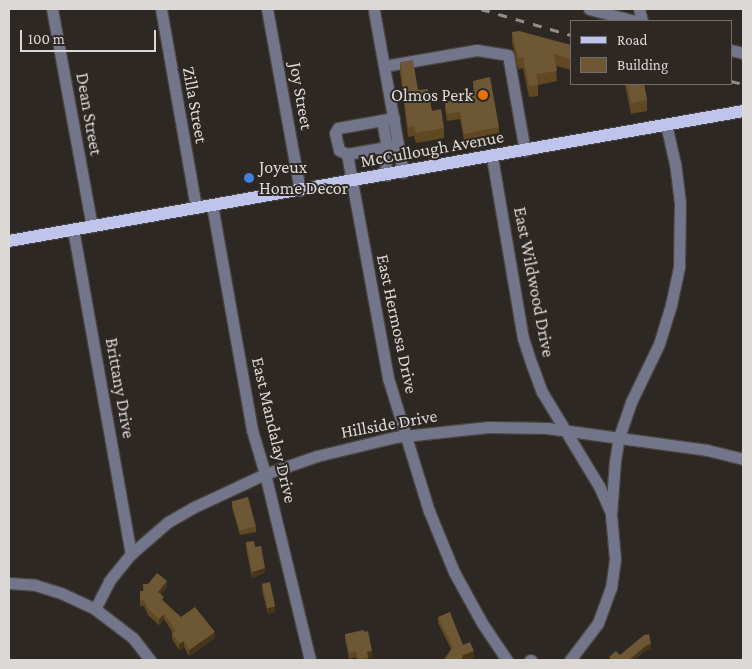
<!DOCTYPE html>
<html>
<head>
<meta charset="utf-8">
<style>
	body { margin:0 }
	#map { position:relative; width:752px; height:669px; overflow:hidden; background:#2e2824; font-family:"Crimson Pro",serif }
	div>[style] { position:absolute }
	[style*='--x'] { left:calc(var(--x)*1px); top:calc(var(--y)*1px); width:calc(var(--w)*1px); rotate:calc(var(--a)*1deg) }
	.roads { filter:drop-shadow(1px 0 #4a4440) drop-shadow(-1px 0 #4a4440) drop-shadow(0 1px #4a4440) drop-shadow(0 -1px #4a4440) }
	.minor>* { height:11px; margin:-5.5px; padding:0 5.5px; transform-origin:5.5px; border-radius:5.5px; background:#73768a }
	.major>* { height:12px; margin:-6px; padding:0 6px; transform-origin:6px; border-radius:6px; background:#bec4ec }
	.rail>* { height:2.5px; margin-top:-1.25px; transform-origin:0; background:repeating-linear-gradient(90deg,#908b87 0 9px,transparent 0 18px) }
	.wall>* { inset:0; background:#604822 }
	.shaded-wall>* { inset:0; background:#47351a }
	.building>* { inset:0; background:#6e5735; transform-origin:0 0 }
	.dots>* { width:14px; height:14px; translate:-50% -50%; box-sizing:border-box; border:2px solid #2e2824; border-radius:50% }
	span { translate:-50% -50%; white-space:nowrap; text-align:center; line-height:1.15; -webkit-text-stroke:4px #2e2824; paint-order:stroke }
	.poi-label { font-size:18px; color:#dcd8d5 }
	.right { translate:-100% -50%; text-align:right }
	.left { translate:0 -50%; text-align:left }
	.street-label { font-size:18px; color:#dcd8d5 }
	.frame { position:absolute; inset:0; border:10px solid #dcd8d5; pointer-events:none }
	.legend { position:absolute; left:570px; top:20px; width:162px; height:65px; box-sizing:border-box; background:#2e2824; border:1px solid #746e6b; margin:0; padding:6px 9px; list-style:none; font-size:15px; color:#dcd8d5 }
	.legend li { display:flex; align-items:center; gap:10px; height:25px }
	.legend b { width:25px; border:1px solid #746e6b }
	.scale { position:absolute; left:20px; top:30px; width:136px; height:22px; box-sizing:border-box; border:2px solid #dcd8d5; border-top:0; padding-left:6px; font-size:15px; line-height:18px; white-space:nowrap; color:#dcd8d5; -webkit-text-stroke:4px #2e2824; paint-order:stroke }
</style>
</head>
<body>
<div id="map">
	<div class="roads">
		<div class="minor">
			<div style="--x:52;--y:9;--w:221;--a:79.6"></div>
			<div style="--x:161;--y:9;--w:202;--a:80"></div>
			<div style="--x:267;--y:9;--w:184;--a:79.7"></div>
			<div style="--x:589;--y:9;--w:48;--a:14.6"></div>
			<div style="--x:639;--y:9;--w:12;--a:76"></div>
			<div style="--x:374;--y:11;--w:164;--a:79.8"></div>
			<div style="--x:731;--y:50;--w:12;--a:14"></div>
			<div style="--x:384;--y:66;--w:94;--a:-9.8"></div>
			<div style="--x:477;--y:50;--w:31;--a:9"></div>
			<div style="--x:508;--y:55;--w:97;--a:80"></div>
			<div style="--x:394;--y:118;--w:57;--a:169.9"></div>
			<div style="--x:338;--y:128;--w:6;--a:121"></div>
			<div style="--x:335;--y:133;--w:17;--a:77"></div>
			<div style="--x:339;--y:150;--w:9;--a:27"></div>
			<div style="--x:347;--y:154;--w:228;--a:79.6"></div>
			<div style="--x:388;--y:378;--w:139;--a:72.9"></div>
			<div style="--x:429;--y:511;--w:66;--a:67.7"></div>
			<div style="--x:454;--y:572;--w:58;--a:61.2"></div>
			<div style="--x:482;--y:623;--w:45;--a:56"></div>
			<div style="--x:382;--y:120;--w:27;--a:80"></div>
			<div style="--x:387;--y:147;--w:14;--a:98"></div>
			<div style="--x:385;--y:161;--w:14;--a:82"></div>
			<div style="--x:347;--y:154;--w:46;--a:-10.1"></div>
			<div style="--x:492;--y:157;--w:184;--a:80.3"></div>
			<div style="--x:523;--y:338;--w:28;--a:72"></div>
			<div style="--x:532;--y:365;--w:29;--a:70"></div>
			<div style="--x:542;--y:392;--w:110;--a:58.8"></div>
			<div style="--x:599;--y:486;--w:27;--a:66"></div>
			<div style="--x:212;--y:205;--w:229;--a:79.9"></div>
			<div style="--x:252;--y:430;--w:46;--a:73.5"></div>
			<div style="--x:265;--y:474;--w:191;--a:76.4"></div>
			<div style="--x:73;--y:229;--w:330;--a:79.9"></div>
			<div style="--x:9;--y:583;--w:26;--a:4"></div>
			<div style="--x:35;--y:585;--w:27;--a:17"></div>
			<div style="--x:61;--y:593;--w:38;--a:25"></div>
			<div style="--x:95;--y:609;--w:48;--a:37.3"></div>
			<div style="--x:133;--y:638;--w:28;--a:52"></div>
			<div style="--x:95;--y:609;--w:31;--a:-63"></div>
			<div style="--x:109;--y:581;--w:35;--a:-51"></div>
			<div style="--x:131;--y:554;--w:49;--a:-40.9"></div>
			<div style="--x:168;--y:522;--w:28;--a:-30"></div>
			<div style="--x:192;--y:508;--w:81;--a:-25"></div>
			<div style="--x:265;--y:474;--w:55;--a:-19.1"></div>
			<div style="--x:317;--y:456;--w:80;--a:-13.7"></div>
			<div style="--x:395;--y:437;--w:94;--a:-6.1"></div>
			<div style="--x:488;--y:427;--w:59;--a:1"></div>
			<div style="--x:547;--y:428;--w:162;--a:7.8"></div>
			<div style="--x:707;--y:450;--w:37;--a:14"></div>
			<div style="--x:530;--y:660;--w:1;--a:0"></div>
			<div style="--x:570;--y:660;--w:46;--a:-52.9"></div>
			<div style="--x:598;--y:623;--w:37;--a:-70"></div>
			<div style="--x:611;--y:588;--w:29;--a:-82"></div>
			<div style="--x:615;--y:559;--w:44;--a:-95.2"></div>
			<div style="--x:611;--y:515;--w:54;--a:-85.8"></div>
			<div style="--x:615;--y:461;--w:24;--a:-81"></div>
			<div style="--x:619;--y:437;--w:37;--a:-71"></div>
			<div style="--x:631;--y:402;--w:64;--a:-64.2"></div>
			<div style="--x:659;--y:344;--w:41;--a:-72.9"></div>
			<div style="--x:671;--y:305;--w:40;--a:-78"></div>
			<div style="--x:679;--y:266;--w:63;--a:-89.1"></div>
			<div style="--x:680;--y:203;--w:39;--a:-97"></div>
			<div style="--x:675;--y:164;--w:41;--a:-102.7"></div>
		</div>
		<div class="major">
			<div style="--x:9;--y:241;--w:745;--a:-10.04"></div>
		</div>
	</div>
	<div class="rail">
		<div style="--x:481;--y:9;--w:94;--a:16.1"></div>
		<div style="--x:731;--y:81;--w:12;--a:14"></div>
	</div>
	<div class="wall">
		<div style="clip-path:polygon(512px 32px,571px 45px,571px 70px,556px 66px,557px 81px,538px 85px,538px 96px,529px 97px,523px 68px,518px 69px,512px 42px)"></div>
		<div style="clip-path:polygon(400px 62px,444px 128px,444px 138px,416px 143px,414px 136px,408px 137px,400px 72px)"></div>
		<div style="clip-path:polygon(473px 81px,499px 127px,499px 133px,464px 140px,460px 119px,447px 121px,445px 108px,445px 102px,474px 96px,473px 87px)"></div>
		<div style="clip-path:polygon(620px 84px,644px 84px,647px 100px,647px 111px,631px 114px,625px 85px)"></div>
		<div style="clip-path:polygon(232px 502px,256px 526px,256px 532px,240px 535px,232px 508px)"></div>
		<div style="clip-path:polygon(246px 542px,255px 547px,265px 573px,252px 578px,246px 548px)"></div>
		<div style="clip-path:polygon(143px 584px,167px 587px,160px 594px,164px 601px,181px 617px,215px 638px,189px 656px,184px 647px,179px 650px,172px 639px,172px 633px,173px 633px,164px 619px,159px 625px,148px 615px,144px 606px,140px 606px,140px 591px,143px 591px)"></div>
		<div style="clip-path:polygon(262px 584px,275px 612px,268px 614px,262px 590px)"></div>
		<div style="clip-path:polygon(438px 617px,463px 645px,474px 657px,466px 660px,444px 660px,451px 649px,438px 623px)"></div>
		<div style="clip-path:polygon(345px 634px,372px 657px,368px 658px,368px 660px,357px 660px,356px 657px,349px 659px,345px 639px)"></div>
	</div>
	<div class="shaded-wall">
		<div style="clip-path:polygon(265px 568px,265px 573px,252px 578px,252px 572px)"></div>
		<div style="clip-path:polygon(167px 581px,167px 587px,158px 598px,158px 592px)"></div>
		<div style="clip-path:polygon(275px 606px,275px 612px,268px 614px,268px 608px)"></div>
		<div style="clip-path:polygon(164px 614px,164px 619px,159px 625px,159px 619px)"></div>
		<div style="clip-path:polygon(215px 632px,215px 638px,189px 656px,189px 650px)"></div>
		<div style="clip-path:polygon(184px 641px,184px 647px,179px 650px,179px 644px)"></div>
		<div style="clip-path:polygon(651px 644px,651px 649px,647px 650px,635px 660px,629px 660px,647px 645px)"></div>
		<div style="clip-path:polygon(372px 651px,372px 657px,368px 658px,367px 652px)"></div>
		<div style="clip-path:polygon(474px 651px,474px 657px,466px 660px,461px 660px,463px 655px)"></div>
	</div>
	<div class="building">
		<div style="clip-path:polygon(519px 31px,571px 45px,571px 59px,554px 54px,557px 71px,536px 74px,538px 85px,529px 86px,523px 57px,518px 58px,512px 32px)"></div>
		<div style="clip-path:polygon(413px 60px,418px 90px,428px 89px,432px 111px,441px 109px,444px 128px,416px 133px,414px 126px,408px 127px,400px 62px)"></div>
		<div style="clip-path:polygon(490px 77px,499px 127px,464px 134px,460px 112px,447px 114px,445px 102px,475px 96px,473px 81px)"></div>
		<div style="clip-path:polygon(627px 84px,644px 84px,647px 100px,631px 103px)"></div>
		<div style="left:248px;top:497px;width:30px;height:17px;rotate:75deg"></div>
		<div style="clip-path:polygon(254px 541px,255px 547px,261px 546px,265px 568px,252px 572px,246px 542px)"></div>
		<div style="clip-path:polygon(157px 573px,167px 581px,158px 592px,164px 597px,161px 600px,181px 617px,195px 607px,215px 632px,189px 650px,184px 641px,179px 644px,172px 633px,176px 631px,164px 614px,159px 619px,148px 609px,144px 600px,140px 600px,140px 591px,144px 591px,143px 584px,148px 584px)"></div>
		<div style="left:270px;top:582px;width:25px;height:8px;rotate:78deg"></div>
		<div style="clip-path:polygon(450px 612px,463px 645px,470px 642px,474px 651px,463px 655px,461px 660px,444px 660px,453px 647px,438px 617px)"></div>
		<div style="clip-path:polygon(364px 630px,364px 632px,368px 631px,372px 651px,367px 652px,368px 657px,358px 659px,356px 651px,349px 653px,345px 634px)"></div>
		<div style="clip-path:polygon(649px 634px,651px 644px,647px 645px,629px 660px,611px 660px,609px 657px,616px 651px,620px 655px,644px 635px)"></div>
	</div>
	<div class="dots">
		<div style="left:483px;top:95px;background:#e8710a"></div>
		<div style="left:249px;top:178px;background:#3f7fe0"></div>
	</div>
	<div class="poi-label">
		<span class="right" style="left:473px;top:95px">Olmos Perk</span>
		<span class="left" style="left:259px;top:178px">Joyeux<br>Home Decor</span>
	</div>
	<div class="street-label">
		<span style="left:301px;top:96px;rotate:80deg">Joy Street</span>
		<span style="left:195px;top:105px;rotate:80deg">Zilla Street</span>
		<span style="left:89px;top:114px;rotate:80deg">Dean Street</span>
		<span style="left:432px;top:149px;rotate:-10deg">McCullough Avenue</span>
		<span style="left:534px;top:282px;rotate:79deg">East Wildwood Drive</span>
		<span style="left:397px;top:324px;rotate:78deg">East Hermosa Drive</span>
		<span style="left:120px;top:388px;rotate:80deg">Brittany Drive</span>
		<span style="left:389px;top:424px;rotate:-10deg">Hillside Drive</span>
		<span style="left:274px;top:430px;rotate:77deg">East Mandalay Drive</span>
	</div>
	<div class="frame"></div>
	<ul class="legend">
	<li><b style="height:6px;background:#bec4ec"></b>Road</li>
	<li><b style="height:14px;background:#6e5735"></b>Building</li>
	</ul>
	<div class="scale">100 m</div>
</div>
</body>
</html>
